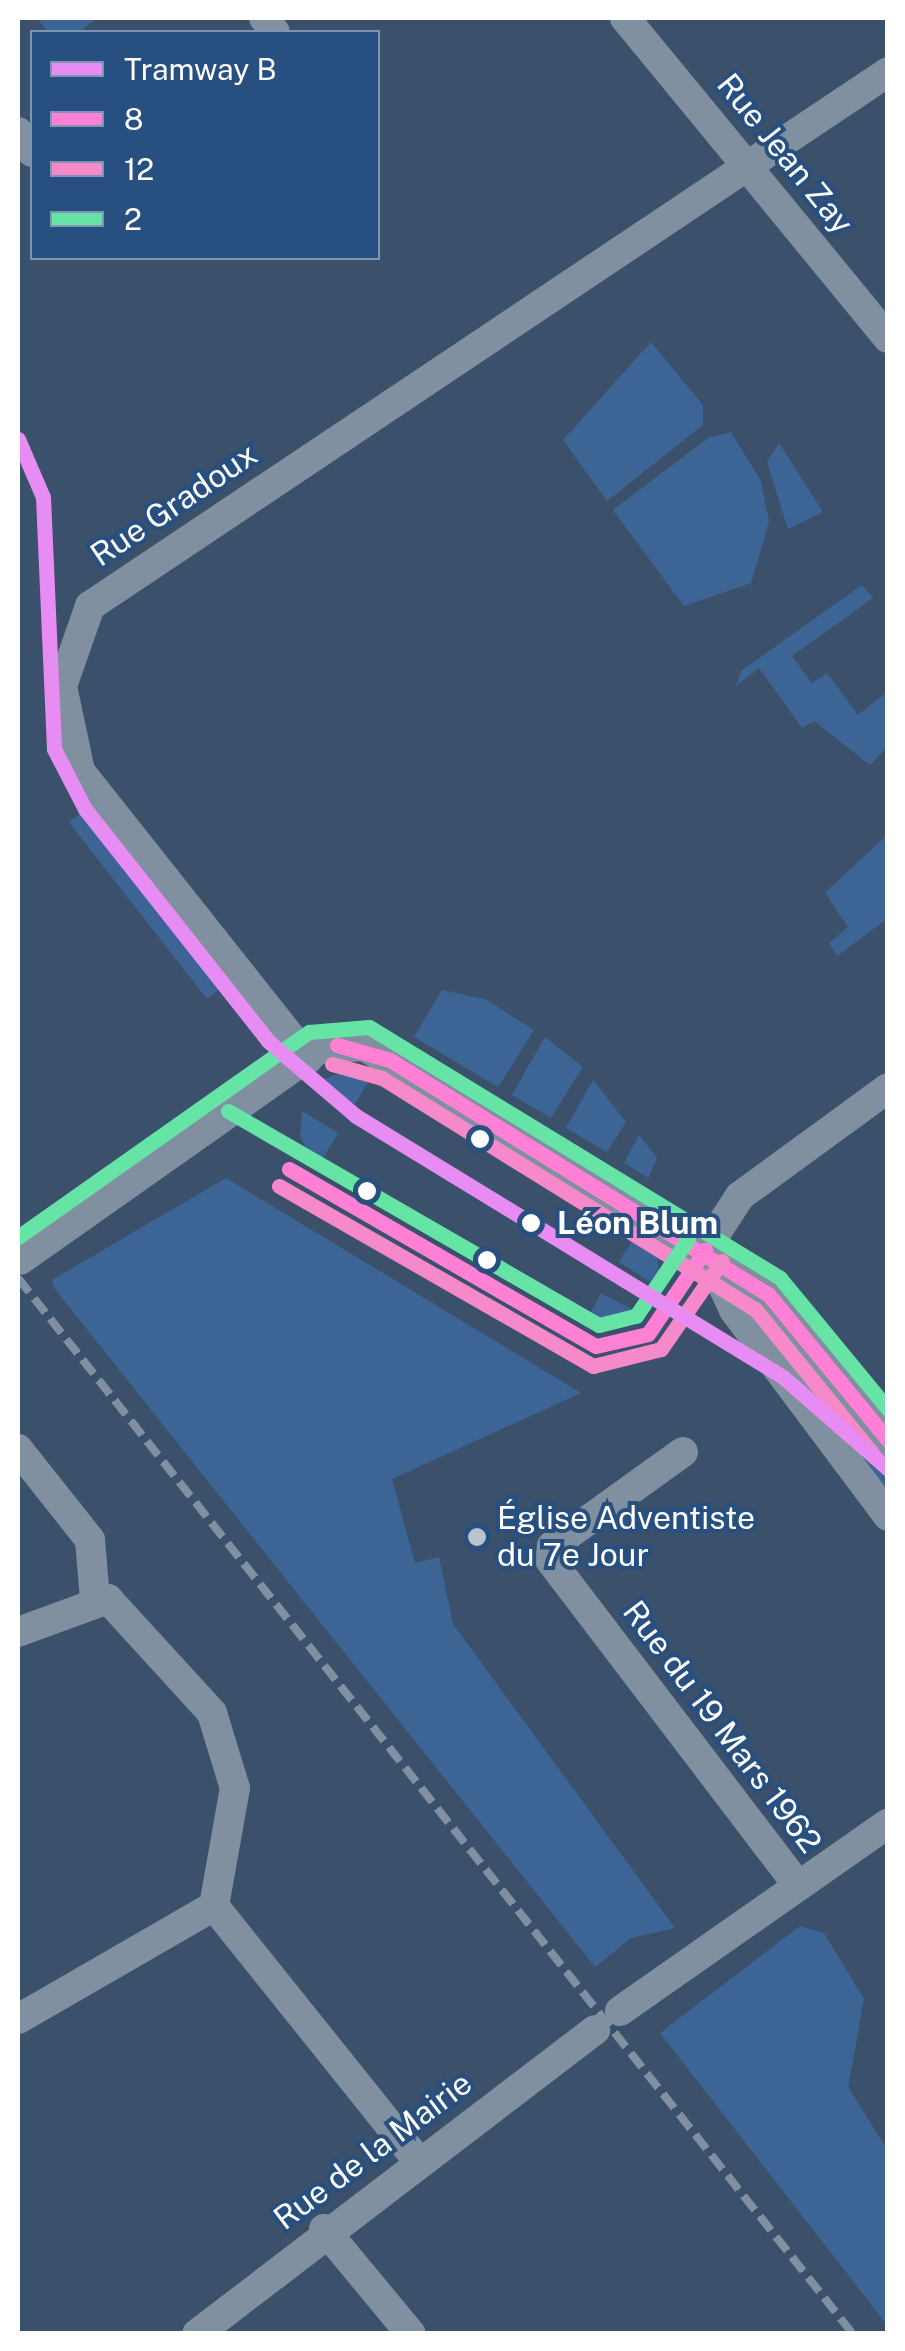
<!DOCTYPE html>
<html>
<head>
<meta charset="utf-8">
<style>
	body { margin:0 }
	#map { position:relative; width:905px; height:2351px; overflow:hidden; background:#3b516b; font-family:"Public Sans",sans-serif }
	div>[style] { position:absolute }
	[style*='--x'] { left:calc(var(--x)*1px); top:calc(var(--y)*1px); width:calc(var(--w)*1px); rotate:calc(var(--a)*1deg) }
	.green>* { inset:0; background:#3c6595; transform-origin:0 0 }
	.minor>* { height:30px; margin:-15px; padding:0 15px; transform-origin:15px; border-radius:15px; background:#8190a1 }
	.rail>* { height:8px; margin-top:-4px; transform-origin:0; background:repeating-linear-gradient(90deg,#8190a1 0 18px,transparent 0 26px) }
	.bus-1>* { height:15px; margin:-7.5px; padding:0 7.5px; transform-origin:7.5px; border-radius:7.5px; background:#ff80d4 }
	.bus-2>* { height:15px; margin:-7.5px; padding:0 7.5px; transform-origin:7.5px; border-radius:7.5px; background:#f689c9 }
	.bus-3>* { height:15px; margin:-7.5px; padding:0 7.5px; transform-origin:7.5px; border-radius:7.5px; background:#66e4a6 }
	.tram-1>* { height:15px; margin:-7.5px; padding:0 7.5px; transform-origin:7.5px; border-radius:7.5px; background:#e78cf3 }
	.dots>* { width:28px; height:28px; translate:-50% -50%; box-sizing:border-box; border:5px solid #274f7f; border-radius:50% }
	span { translate:-50% -50%; white-space:nowrap; text-align:center; line-height:1.15; -webkit-text-stroke:8px #274f7f; paint-order:stroke }
	.street-label { font-size:32px; color:#fff }
	.stop-label { font-size:32px; color:#fff; font-weight:700 }
	.left { translate:0 -50%; text-align:left }
	.poi-label { font-size:32px; color:#fff }
	.frame { position:absolute; inset:0; border:20px solid #fff; pointer-events:none }
	.legend { position:absolute; left:30px; top:30px; width:350px; height:230px; box-sizing:border-box; background:#274f7f; border:2px solid #7d95b2; margin:0; padding:12px 18px; list-style:none; font-size:30px; color:#fff }
	.legend li { display:flex; align-items:center; gap:20px; height:50px }
	.legend b { width:50px; border:2px solid #7d95b2 }
</style>
</head>
<body>
<div id="map">
	<div class="green">
		<div style="clip-path:polygon(37px 18px,97px 18px,79px 32px,48px 32px)"></div>
		<div style="clip-path:polygon(651px 342px,703px 405px,703px 425px,607px 501px,563px 440px)"></div>
		<div style="clip-path:polygon(731px 432px,761px 481px,769px 522px,751px 583px,684px 606px,613px 510px,708px 438px)"></div>
		<div style="clip-path:polygon(779px 443px,823px 512px,788px 529px,767px 462px)"></div>
		<div style="clip-path:polygon(862px 585px,873px 598px,792px 656px,812px 683px,827px 673px,858px 715px,887px 692px,887px 747px,870px 765px,814px 721px,802px 728px,759px 668px,736px 686px,741px 671px)"></div>
		<div style="left:91px;top:805px;width:224px;height:28px;rotate:52deg"></div>
		<div style="clip-path:polygon(887px 835px,887px 919px,837px 956px,829px 943px,848px 927px,825px 893px)"></div>
		<div style="clip-path:polygon(442px 990px,487px 1000px,534px 1030px,498px 1087px,414px 1037px)"></div>
		<div style="clip-path:polygon(545px 1037px,583px 1067px,551px 1118px,512px 1095px)"></div>
		<div style="clip-path:polygon(352px 1068px,374px 1073px,355px 1104px,320px 1081px)"></div>
		<div style="clip-path:polygon(593px 1080px,626px 1122px,607px 1152px,566px 1128px)"></div>
		<div style="clip-path:polygon(302px 1111px,338px 1133px,318px 1167px,300px 1137px)"></div>
		<div style="clip-path:polygon(639px 1135px,657px 1158px,648px 1178px,624px 1163px)"></div>
		<div style="clip-path:polygon(226px 1178px,581px 1393px,392px 1479px,415px 1563px,439px 1557px,453px 1624px,675px 1928px,631px 1938px,595px 1967px,54px 1288px,52px 1280px)"></div>
		<div style="clip-path:polygon(639px 1230px,657px 1253px,660px 1288px,619px 1262px)"></div>
		<div style="clip-path:polygon(601px 1293px,643px 1315px,615px 1329px,584px 1326px)"></div>
		<div style="clip-path:polygon(798px 1376px,887px 1460px,887px 1502px)"></div>
		<div style="clip-path:polygon(800px 1926px,824px 1933px,864px 1999px,848px 2087px,887px 2149px,887px 2325px,660px 2033px)"></div>
	</div>
	<div class="minor">
		<div style="--x:264;--y:18;--w:18;--a:52"></div>
		<div style="--x:625;--y:18;--w:414;--a:50.6"></div>
		<div style="--x:18;--y:132;--w:24;--a:55"></div>
		<div style="--x:308;--y:1059;--w:367;--a:-128.4"></div>
		<div style="--x:80;--y:771;--w:87;--a:-102"></div>
		<div style="--x:62;--y:686;--w:85;--a:-70.7"></div>
		<div style="--x:90;--y:606;--w:960;--a:-33.79"></div>
		<div style="--x:705;--y:1250;--w:64;--a:-57.1"></div>
		<div style="--x:740;--y:1196;--w:183;--a:-36.1"></div>
		<div style="--x:707;--y:1252;--w:64;--a:65"></div>
		<div style="--x:734;--y:1310;--w:257;--a:53.2"></div>
		<div style="--x:20;--y:1260;--w:366;--a:-35.2"></div>
		<div style="--x:319;--y:1049;--w:45;--a:-3.8"></div>
		<div style="--x:364;--y:1046;--w:474;--a:31.5"></div>
		<div style="--x:768;--y:1294;--w:190;--a:50.8"></div>
		<div style="--x:18;--y:1449;--w:116;--a:51.6"></div>
		<div style="--x:90;--y:1540;--w:60;--a:85.2"></div>
		<div style="--x:683;--y:1452;--w:161;--a:144.3"></div>
		<div style="--x:552;--y:1546;--w:14;--a:98"></div>
		<div style="--x:550;--y:1560;--w:409;--a:52.7"></div>
		<div style="--x:18;--y:1632;--w:96;--a:-20.1"></div>
		<div style="--x:108;--y:1599;--w:154;--a:47.6"></div>
		<div style="--x:212;--y:1713;--w:78;--a:73"></div>
		<div style="--x:235;--y:1788;--w:120;--a:100.1"></div>
		<div style="--x:214;--y:1906;--w:226;--a:150"></div>
		<div style="--x:214;--y:1906;--w:324;--a:51.3"></div>
		<div style="--x:620;--y:2011;--w:327;--a:-35"></div>
		<div style="--x:324;--y:2229;--w:136;--a:50.4"></div>
		<div style="--x:197;--y:2334;--w:501;--a:-37.37"></div>
	</div>
	<div class="rail">
		<div style="--x:18;--y:1278;--w:1346;--a:51.67"></div>
	</div>
	<div class="bus-1">
		<div style="--x:337;--y:1045;--w:55;--a:15.8"></div>
		<div style="--x:390;--y:1060;--w:445;--a:31.8"></div>
		<div style="--x:768;--y:1294;--w:189;--a:50.6"></div>
		<div style="--x:289;--y:1169;--w:354;--a:30"></div>
		<div style="--x:596;--y:1346;--w:53;--a:-13"></div>
		<div style="--x:648;--y:1334;--w:102;--a:-55.8"></div>
	</div>
	<div class="bus-2">
		<div style="--x:332;--y:1064;--w:52;--a:15.6"></div>
		<div style="--x:382;--y:1078;--w:439;--a:31.8"></div>
		<div style="--x:755;--y:1309;--w:187;--a:50.9"></div>
		<div style="--x:279;--y:1186;--w:362;--a:29.8"></div>
		<div style="--x:593;--y:1366;--w:70;--a:-14"></div>
		<div style="--x:661;--y:1349;--w:107;--a:-55.3"></div>
	</div>
	<div class="bus-3">
		<div style="--x:228;--y:1111;--w:428;--a:30"></div>
		<div style="--x:599;--y:1325;--w:38;--a:-14"></div>
		<div style="--x:636;--y:1316;--w:93;--a:-56"></div>
		<div style="--x:18;--y:1237;--w:356;--a:-35.2"></div>
		<div style="--x:309;--y:1032;--w:60;--a:-4.8"></div>
		<div style="--x:369;--y:1027;--w:482;--a:31.4"></div>
		<div style="--x:780;--y:1278;--w:170;--a:50.5"></div>
	</div>
	<div class="tram-1">
		<div style="--x:18;--y:439;--w:63;--a:66.7"></div>
		<div style="--x:43;--y:497;--w:252;--a:87.5"></div>
		<div style="--x:54;--y:749;--w:68;--a:62.7"></div>
		<div style="--x:85;--y:809;--w:295;--a:51.7"></div>
		<div style="--x:268;--y:1041;--w:116;--a:40.4"></div>
		<div style="--x:356;--y:1116;--w:500;--a:31.43"></div>
		<div style="--x:783;--y:1377;--w:140;--a:41.2"></div>
	</div>
	<div class="dots">
		<div style="left:480px;top:1139px;background:#fff"></div>
		<div style="left:367px;top:1191px;background:#fff"></div>
		<div style="left:531px;top:1223px;background:#fff"></div>
		<div style="left:487px;top:1260px;background:#fff"></div>
		<div style="left:477px;top:1537px;background:#bac2cb"></div>
	</div>
	<div class="street-label">
		<span style="left:785px;top:154px;rotate:51deg">Rue Jean Zay</span>
		<span style="left:174px;top:505px;rotate:-34deg">Rue Gradoux</span>
		<span style="left:722px;top:1727px;rotate:53deg">Rue du 19 Mars 1962</span>
		<span style="left:373px;top:2151px;rotate:-37deg">Rue de la Mairie</span>
	</div>
	<div class="stop-label">
		<span class="left" style="left:557px;top:1223px">Léon Blum</span>
	</div>
	<div class="poi-label">
		<span class="left" style="left:497px;top:1537px">Église Adventiste<br>du 7e Jour</span>
	</div>
	<div class="frame"></div>
	<ul class="legend">
	<li><b style="height:12px;background:#e78cf3"></b>Tramway B</li>
	<li><b style="height:12px;background:#ff80d4"></b>8</li>
	<li><b style="height:12px;background:#f689c9"></b>12</li>
	<li><b style="height:12px;background:#66e4a6"></b>2</li>
	</ul>
</div>
</body>
</html>
